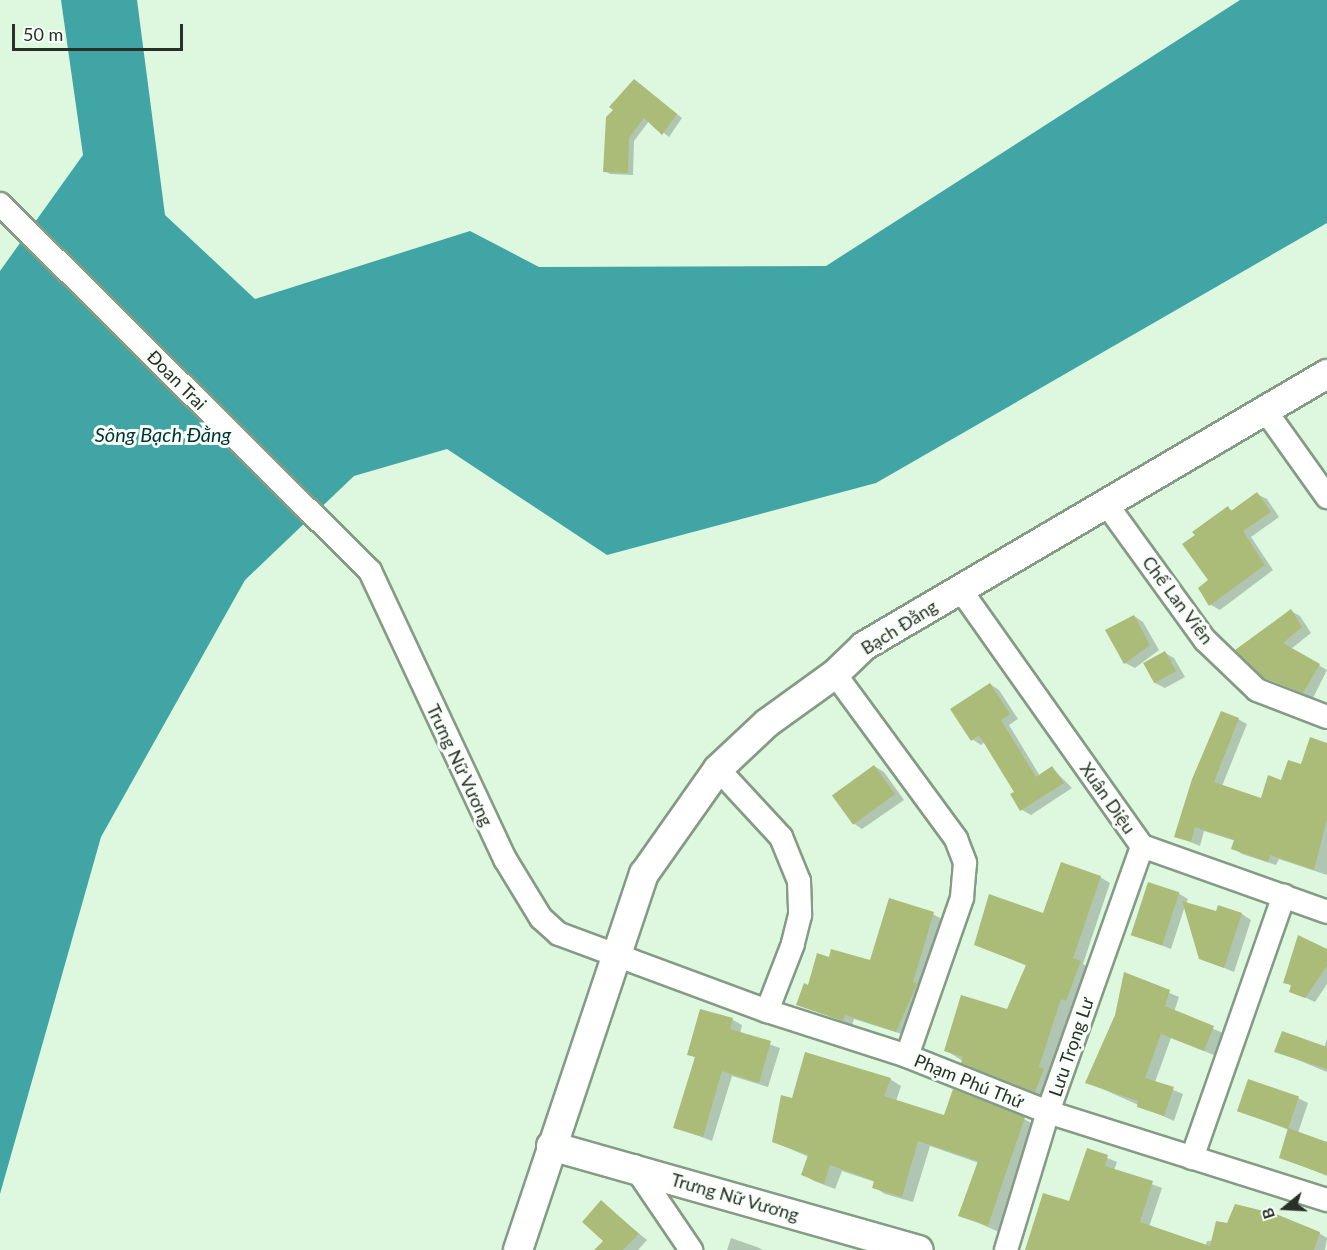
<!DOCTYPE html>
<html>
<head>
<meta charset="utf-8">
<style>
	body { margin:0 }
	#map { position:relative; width:1327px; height:1250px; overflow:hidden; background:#def8df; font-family:Lato,sans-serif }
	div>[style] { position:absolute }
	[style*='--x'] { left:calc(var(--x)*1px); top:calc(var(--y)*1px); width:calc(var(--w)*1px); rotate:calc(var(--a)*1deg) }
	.water>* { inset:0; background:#41a5a6 }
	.shadow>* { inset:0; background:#0003 }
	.building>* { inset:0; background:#abbc79; transform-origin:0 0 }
	.roads { filter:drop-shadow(2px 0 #849b84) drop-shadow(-2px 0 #849b84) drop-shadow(0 2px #849b84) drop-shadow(0 -2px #849b84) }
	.minor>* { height:22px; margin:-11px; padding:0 11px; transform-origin:11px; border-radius:11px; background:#fff }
	.tertiary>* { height:28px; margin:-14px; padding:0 14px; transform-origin:14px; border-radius:14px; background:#fff }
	span { translate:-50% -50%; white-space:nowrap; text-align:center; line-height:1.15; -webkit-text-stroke:6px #f9fff9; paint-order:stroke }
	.street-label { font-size:18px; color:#283128 }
	.water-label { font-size:20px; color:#013334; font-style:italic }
	.north { position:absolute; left:1255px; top:1178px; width:60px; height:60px; -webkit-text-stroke:4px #f9fff9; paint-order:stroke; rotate:252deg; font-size:16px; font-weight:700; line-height:24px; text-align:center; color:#283128 }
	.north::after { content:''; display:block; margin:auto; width:21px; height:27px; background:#283128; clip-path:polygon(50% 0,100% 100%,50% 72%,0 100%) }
	.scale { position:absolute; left:12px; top:24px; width:171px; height:27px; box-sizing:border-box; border:3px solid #283128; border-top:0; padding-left:8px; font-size:18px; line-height:21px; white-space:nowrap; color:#283128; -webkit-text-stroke:4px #f9fff9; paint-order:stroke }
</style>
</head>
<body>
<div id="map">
	<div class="water">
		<div style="clip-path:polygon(61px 0,137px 0,165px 215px,255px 299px,470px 231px,539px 267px,826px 266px,1240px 0,1327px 0,1327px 223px,876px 483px,607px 555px,447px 449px,354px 476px,245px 580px,101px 837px,0 1194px,0 271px,83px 155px)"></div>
	</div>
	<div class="shadow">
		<div style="clip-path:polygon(640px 84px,682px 118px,669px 137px,649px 121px,634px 141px,633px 175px,610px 174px,605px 171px)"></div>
		<div style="clip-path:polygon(1257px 494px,1267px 499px,1279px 517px,1251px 537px,1273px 570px,1220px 610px,1211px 605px,1200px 588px,1210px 581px,1228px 508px,1233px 511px)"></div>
		<div style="clip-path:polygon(1291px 611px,1300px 616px,1311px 633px,1291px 649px,1327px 670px,1313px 698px,1265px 677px)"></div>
		<div style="clip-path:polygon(1134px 616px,1143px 622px,1159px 650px,1135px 668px,1125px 663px)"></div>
		<div style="clip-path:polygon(1165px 653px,1174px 658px,1185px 677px,1165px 688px,1155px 683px)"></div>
		<div style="clip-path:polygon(990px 684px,999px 690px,1018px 719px,1009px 725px,1040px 776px,1052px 768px,1072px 788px,1031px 815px,1022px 810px,1012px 795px,1016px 792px,985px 742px,981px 745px,972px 739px)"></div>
		<div style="clip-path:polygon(1238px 719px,1247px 724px,1222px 786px,1262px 800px,1327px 745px,1327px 875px,1279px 859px,1276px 865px,1242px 854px,1233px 848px,1236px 841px,1204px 831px,1200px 846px,1176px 836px)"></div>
		<div style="clip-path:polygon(874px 766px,884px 772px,904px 800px,862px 829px,853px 823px)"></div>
		<div style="clip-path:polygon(1100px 877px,1110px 883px,1083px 964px,1091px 969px,1077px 1006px,1072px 1004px,1049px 1073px,1054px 1076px,1046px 1097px,974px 1068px,945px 1050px,1007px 1011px,1027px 966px,976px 944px,1044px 915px)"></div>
		<div style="clip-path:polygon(1178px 893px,1188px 899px,1186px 904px,1217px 913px,1242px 914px,1251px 920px,1234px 972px,1200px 958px,1185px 906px,1171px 949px,1133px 934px)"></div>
		<div style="clip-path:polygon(933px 914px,942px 919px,918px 1010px,905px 1035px,854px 1019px,852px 1025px,798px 1004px,830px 959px,871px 962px)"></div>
		<div style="clip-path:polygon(1327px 951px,1327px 984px,1315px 1002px,1291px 991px,1292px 986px,1285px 982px)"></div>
		<div style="clip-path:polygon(1125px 974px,1179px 997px,1174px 1012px,1223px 1033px,1214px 1055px,1171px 1038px,1155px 1082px,1183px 1094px,1174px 1121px,1087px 1082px,1116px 1016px)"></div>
		<div style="clip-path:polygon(701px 1011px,733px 1020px,742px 1025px,740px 1034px,780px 1048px,768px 1087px,732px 1076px,712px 1141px,675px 1127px,696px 1058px,689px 1054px)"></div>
		<div style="clip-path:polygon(1327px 1039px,1327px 1072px,1276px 1051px,1324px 1048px)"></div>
		<div style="clip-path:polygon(890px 1079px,901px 1086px,896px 1101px,945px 1117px,1024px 1119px,1035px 1125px,999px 1232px,960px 1215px,979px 1163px,930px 1146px,913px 1202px,885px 1194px,874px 1187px,875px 1182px,842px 1171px,835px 1189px,814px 1181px,802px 1174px,809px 1157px,774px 1142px,793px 1100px)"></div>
		<div style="clip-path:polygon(1298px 1098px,1308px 1103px,1298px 1133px,1327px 1143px,1327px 1176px,1280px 1157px,1289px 1130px,1240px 1111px)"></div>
		<div style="clip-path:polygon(1088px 1150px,1117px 1162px,1114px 1170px,1162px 1188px,1149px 1227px,1205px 1246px,1207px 1241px,1319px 1233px,1327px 1238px,1325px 1250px,1030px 1250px,1070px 1203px)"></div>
		<div style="clip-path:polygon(601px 1202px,647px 1240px,638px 1250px,596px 1250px,605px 1241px)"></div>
		<div style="clip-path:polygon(731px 1238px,757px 1247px,763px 1250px,727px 1250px)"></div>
	</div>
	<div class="building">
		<div style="clip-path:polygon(634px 79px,677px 114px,662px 135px,644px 118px,629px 138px,628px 173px,603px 172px,606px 117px,613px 110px,609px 107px)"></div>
		<div style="clip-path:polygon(1257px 492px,1271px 512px,1243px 531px,1265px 565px,1209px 606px,1198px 588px,1208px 580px,1182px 544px,1195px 535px,1192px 532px,1228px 506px,1231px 511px)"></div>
		<div style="clip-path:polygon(1291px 609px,1302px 627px,1283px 643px,1320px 664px,1303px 693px,1264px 678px,1235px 650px)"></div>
		<div style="clip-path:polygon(1134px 615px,1150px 645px,1124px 664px,1105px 630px)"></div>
		<div style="left:1165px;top:651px;width:23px;height:25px;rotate:61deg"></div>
		<div style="clip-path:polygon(990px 683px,1010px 714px,1001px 720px,1036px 777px,1052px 766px,1064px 783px,1020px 811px,1010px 794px,1014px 792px,979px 735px,971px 741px,950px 709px)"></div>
		<div style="clip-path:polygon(1221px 711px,1239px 718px,1214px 782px,1261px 798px,1268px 775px,1281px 780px,1288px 760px,1301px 764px,1310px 737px,1327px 743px,1327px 819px,1314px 870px,1270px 855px,1268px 862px,1231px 849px,1234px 840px,1195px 827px,1191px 842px,1174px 837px,1192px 779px)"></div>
		<div style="left:874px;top:765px;width:36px;height:52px;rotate:54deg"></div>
		<div style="clip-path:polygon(1061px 862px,1101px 876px,1073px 958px,1081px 961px,1066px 1001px,1061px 999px,1039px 1067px,1044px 1069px,1035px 1092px,961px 1063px,963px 1057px,944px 1051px,961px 995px,1007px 1009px,1026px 965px,974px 945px,989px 894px,1043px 913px)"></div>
		<div style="left:1148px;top:882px;width:33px;height:56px;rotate:18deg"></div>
		<div style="clip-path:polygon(889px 898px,934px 912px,913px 982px,917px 984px,896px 1032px,845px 1015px,843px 1021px,796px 1005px,804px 983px,808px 985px,817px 953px,829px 957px,831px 949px,870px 960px)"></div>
		<div style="clip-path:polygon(1182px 901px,1216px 911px,1218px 905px,1242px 913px,1224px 968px,1199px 959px)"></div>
		<div style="clip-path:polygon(1298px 935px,1327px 949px,1327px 966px,1305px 998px,1289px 992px,1291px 985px,1283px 983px)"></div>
		<div style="clip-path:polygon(1124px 972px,1170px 990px,1165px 1006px,1214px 1026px,1204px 1051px,1161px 1034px,1145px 1078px,1174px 1087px,1164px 1116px,1137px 1107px,1138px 1101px,1085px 1083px,1115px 1015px)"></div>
		<div style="clip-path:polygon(700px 1009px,733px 1018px,730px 1029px,771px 1041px,759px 1083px,722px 1071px,703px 1137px,673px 1128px,695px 1057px,687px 1055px)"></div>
		<div style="clip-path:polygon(1282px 1031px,1327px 1047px,1327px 1069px,1274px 1052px)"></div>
		<div style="clip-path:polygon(805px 1052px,891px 1078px,884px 1096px,944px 1115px,953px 1089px,1025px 1117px,988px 1226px,958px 1216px,978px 1161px,918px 1141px,902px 1197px,872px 1188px,874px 1181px,830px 1165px,824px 1184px,801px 1175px,808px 1155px,772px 1142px,781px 1095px,792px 1098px)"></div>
		<div style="left:1248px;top:1079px;width:54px;height:34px;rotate:19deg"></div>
		<div style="clip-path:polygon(1288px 1128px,1327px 1142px,1327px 1175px,1279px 1158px)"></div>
		<div style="clip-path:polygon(1087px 1148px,1108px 1155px,1105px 1166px,1153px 1181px,1140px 1222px,1210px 1246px,1216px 1221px,1227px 1223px,1235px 1204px,1276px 1214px,1320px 1232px,1314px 1250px,1025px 1250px,1043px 1193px,1069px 1201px)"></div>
		<div style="clip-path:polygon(601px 1200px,639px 1234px,623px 1250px,594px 1250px,603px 1241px,582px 1222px)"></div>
	</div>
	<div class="roads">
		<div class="minor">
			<div style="--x:0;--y:204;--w:521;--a:44.77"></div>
			<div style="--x:370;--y:571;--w:318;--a:64.9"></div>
			<div style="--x:505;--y:859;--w:69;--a:58.6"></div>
			<div style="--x:541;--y:918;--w:24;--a:42"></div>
			<div style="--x:559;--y:934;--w:222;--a:20.3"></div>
			<div style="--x:767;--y:1011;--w:147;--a:17.8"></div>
			<div style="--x:907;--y:1056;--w:152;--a:21.7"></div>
			<div style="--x:1048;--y:1112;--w:293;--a:17.5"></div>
			<div style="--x:1265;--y:410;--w:107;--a:54.5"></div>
			<div style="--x:1105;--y:502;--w:170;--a:54.1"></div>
			<div style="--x:1205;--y:640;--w:72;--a:43.9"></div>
			<div style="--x:1257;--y:690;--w:75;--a:21.1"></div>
			<div style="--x:960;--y:589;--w:315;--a:54.7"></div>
			<div style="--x:1142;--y:846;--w:196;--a:19.6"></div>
			<div style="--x:835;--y:674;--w:205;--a:53.7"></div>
			<div style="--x:956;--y:839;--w:26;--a:69"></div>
			<div style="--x:965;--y:863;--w:35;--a:95"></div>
			<div style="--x:962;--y:898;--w:167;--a:109.2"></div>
			<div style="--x:718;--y:769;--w:93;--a:47.2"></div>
			<div style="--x:781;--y:837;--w:48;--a:67.8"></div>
			<div style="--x:799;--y:881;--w:34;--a:88"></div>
			<div style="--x:800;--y:915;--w:30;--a:104"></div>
			<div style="--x:793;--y:944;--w:72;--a:111.2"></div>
			<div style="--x:1192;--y:1158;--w:278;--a:-70.7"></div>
			<div style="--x:634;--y:1166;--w:102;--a:55.8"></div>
			<div style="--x:1006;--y:1250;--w:144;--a:-73.1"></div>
			<div style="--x:1048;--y:1112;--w:282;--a:-70.5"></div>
		</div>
		<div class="tertiary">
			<div style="--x:551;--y:1146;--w:382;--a:15.8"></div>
			<div style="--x:518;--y:1250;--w:397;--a:-71.5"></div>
			<div style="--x:644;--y:874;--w:128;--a:-54.8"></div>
			<div style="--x:718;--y:769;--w:67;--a:-43.2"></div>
			<div style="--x:767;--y:723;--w:84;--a:-35.8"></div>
			<div style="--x:835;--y:674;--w:40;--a:-44"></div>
			<div style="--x:864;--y:646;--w:537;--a:-30.43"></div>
		</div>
	</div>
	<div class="street-label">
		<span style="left:177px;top:380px;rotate:45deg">Đoan Trai</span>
		<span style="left:1178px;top:600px;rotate:53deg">Chế Lan Viên</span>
		<span style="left:899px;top:627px;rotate:-32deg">Bạch Đằng</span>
		<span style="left:460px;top:765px;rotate:65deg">Trưng Nữ Vương</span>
		<span style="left:1108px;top:798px;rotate:55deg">Xuân Diệu</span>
		<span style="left:1071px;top:1047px;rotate:-71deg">Lưu Trọng Lư</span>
		<span style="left:969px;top:1081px;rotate:22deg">Phạm Phú Thứ</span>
		<span style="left:735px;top:1197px;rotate:16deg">Trưng Nữ Vương</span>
	</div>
	<div class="water-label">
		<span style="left:163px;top:434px">Sông Bạch Đằng</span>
	</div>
	<div class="north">B</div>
	<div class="scale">50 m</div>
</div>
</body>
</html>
